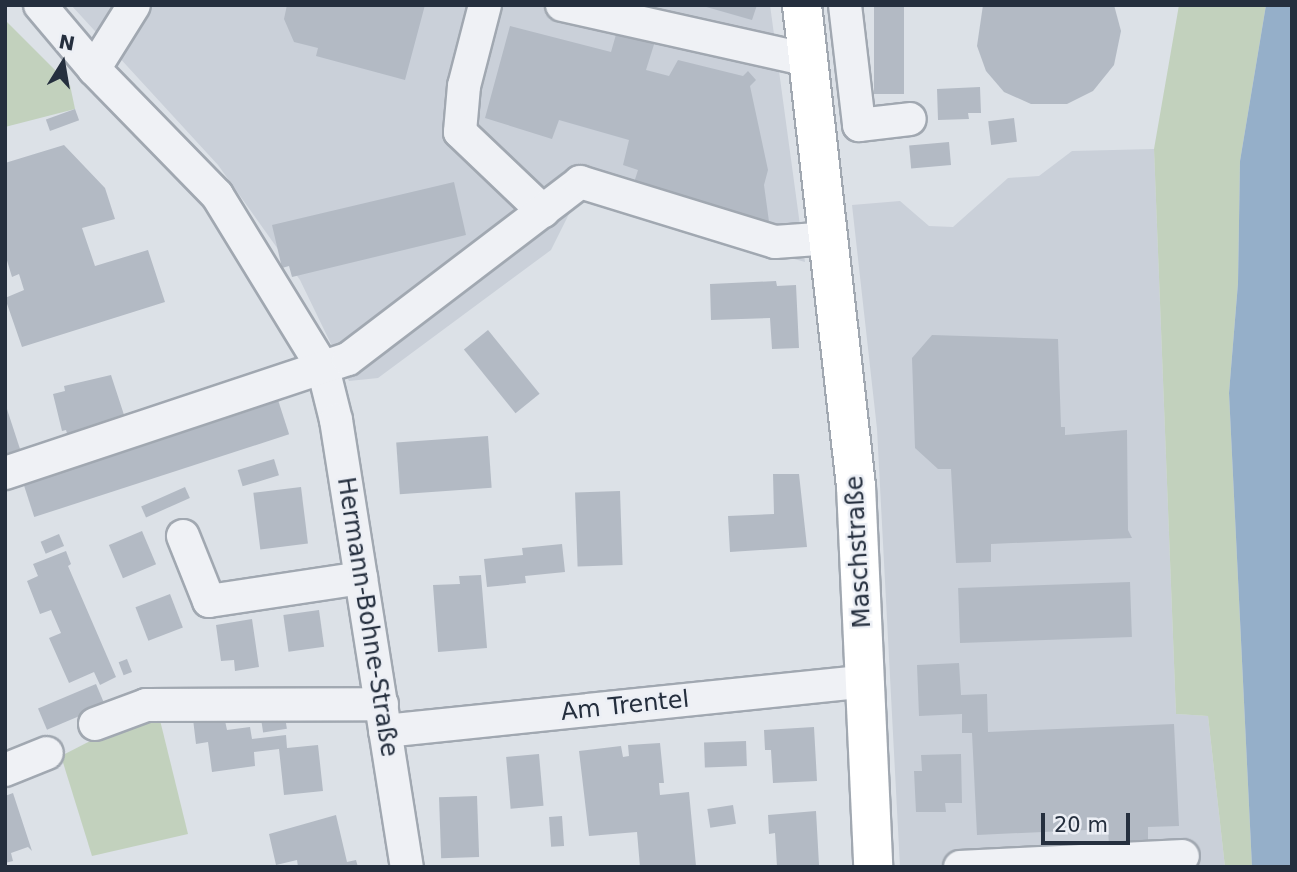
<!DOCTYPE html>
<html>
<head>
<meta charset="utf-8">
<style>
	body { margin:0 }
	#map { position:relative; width:1297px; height:872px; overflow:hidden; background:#dce1e7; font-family:"DejaVu Sans",sans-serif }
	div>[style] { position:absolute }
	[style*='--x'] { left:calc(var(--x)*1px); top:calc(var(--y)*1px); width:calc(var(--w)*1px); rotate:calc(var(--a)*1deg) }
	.built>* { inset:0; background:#cad0d9 }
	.green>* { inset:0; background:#c2d1bd }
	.water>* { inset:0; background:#95afc9 }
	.building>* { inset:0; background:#b3bac4; transform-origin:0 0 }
	.roads { filter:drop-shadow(2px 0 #a1a8b1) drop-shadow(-2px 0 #a1a8b1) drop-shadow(0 2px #a1a8b1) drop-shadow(0 -2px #a1a8b1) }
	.minor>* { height:32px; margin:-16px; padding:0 16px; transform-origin:16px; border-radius:16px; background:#eff1f5 }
	.major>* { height:38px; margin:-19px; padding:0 19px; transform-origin:19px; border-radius:19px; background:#fff }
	span { translate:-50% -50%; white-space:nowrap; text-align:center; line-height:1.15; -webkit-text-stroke:5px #eceff5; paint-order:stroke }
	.street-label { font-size:24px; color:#252f3e }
	.frame { position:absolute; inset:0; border:7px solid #252f3e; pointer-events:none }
	.north { position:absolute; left:28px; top:28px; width:70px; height:70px; -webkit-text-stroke:5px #eceff5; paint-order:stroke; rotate:11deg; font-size:19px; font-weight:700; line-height:28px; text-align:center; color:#252f3e }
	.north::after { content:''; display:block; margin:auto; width:24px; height:32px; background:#252f3e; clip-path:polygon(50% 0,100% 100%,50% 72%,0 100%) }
	.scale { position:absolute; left:1041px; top:813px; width:89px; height:32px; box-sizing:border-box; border:4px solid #252f3e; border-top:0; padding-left:9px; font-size:21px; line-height:24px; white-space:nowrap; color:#252f3e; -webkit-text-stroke:5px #eceff5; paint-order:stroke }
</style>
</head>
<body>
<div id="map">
	<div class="built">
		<div style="clip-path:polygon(71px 5px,770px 5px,805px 262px,577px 198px,551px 250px,378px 378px,349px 381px,300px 280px,218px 165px)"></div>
		<div style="clip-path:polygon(1154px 149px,1176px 714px,1208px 716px,1225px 867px,900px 867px,877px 429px,852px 205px,900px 201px,929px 226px,953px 227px,1008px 178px,1039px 176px,1072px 151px)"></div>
	</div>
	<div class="green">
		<div style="clip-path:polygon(1179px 5px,1266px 5px,1240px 161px,1238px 283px,1229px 393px,1252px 867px,1225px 867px,1208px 716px,1176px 714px,1154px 149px)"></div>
		<div style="clip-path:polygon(5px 20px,70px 85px,75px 109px,5px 127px)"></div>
		<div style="clip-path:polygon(159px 716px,188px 834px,92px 856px,61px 756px,96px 738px)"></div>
	</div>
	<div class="water">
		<div style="clip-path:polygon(1266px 5px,1292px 5px,1292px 867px,1252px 867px,1229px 393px,1238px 283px,1240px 161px)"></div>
	</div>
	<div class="building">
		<div style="clip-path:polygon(287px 5px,425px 5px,405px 80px,316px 56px,318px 48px,294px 42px,284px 19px)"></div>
		<div style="clip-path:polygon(757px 5px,752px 20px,703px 6px,703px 5px)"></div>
		<div style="left:874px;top:5px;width:30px;height:89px"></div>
		<div style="clip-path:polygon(983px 5px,1114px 5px,1121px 31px,1114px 65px,1093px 91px,1067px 104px,1031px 104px,1004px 92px,986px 71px,977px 46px)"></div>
		<div style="clip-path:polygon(619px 24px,657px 35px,646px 70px,669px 76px,678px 60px,743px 76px,748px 71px,756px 80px,750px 86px,768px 170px,764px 185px,770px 229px,632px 189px,638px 170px,623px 165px,629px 140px,559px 120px,552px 139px,485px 118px,510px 26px,611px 52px)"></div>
		<div style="clip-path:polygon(980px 87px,981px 113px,968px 113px,969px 119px,938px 120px,937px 89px)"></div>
		<div style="left:75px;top:109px;width:12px;height:31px;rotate:70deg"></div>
		<div style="left:1014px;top:118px;width:24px;height:26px;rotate:83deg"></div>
		<div style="left:949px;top:142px;width:23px;height:40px;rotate:85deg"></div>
		<div style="clip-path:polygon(64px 145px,105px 188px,115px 219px,82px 228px,95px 266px,148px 250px,165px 302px,22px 347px,5px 298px,24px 290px,19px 274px,12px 277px,5px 254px,5px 163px)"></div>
		<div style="clip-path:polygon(454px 182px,466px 235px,292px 277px,289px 266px,282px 268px,272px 225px)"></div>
		<div style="clip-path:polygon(776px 281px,777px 286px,796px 285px,799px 348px,772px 349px,770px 318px,711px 320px,710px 284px)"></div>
		<div style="left:488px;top:330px;width:82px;height:31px;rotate:51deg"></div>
		<div style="clip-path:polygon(932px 335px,1058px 339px,1061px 427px,1065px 427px,1065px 435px,1127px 430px,1128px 530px,1132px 538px,991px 544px,991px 562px,956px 563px,951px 469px,938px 469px,915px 448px,912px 358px)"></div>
		<div style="clip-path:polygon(111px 375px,126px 421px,69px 440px,66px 430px,62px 431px,53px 394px,65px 391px,64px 386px)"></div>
		<div style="left:278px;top:400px;width:36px;height:268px;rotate:72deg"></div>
		<div style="clip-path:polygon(5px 403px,20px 449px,5px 454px)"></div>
		<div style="left:488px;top:436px;width:52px;height:92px;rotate:86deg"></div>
		<div style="left:274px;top:459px;width:17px;height:38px;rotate:73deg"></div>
		<div style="clip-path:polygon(773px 474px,799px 474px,807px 547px,730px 552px,728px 516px,774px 514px)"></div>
		<div style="left:185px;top:487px;width:12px;height:48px;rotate:66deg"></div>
		<div style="left:301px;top:487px;width:57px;height:48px;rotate:83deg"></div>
		<div style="left:620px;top:491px;width:74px;height:45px;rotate:88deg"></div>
		<div style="left:142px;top:531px;width:36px;height:36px;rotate:67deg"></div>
		<div style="left:59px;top:534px;width:13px;height:20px;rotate:67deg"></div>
		<div style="clip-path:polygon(562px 544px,565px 572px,525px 576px,526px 583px,487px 587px,484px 559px,523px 555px,522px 548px)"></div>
		<div style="clip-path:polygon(66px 551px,71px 564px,68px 566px,116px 677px,100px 685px,94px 672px,69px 683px,49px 638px,61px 633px,51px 610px,40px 614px,27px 581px,38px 576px,33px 564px)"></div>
		<div style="clip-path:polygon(481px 575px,487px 648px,438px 652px,433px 585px,460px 584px,459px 576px)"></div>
		<div style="left:1130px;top:582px;width:55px;height:172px;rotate:88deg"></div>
		<div style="left:170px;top:594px;width:36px;height:37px;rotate:69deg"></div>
		<div style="left:319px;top:610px;width:37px;height:36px;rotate:82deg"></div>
		<div style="clip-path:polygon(252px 619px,259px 667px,235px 671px,234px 660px,221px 661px,216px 625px)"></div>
		<div style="left:127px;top:659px;width:14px;height:9px;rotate:69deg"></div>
		<div style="clip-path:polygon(959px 663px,961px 695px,987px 694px,988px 732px,1174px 724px,1179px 826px,1148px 827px,1148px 844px,1109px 846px,1108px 829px,977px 835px,972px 733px,962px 733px,962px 714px,919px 716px,917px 665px)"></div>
		<div style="left:96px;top:684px;width:23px;height:63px;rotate:67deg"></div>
		<div style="clip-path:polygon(224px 716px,227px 730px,250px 727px,252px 739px,286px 735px,287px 748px,318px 745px,323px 791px,284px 795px,279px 749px,254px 752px,255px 766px,212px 772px,208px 742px,196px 744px,193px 719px)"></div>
		<div style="left:285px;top:717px;width:12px;height:24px;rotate:81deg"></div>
		<div style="clip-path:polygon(814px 727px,817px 781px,773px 783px,771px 750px,765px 750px,764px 730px)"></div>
		<div style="left:746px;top:741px;width:25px;height:42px;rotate:88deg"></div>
		<div style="clip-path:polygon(660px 743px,664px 783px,659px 783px,660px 795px,689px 792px,696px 866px,640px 867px,637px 832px,589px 836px,579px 751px,621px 746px,623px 757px,629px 756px,628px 745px)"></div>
		<div style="left:539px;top:754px;width:52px;height:33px;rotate:85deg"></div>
		<div style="clip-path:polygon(961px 754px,962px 803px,945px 803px,946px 812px,916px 812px,914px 771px,922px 771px,921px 755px)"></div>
		<div style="clip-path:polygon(13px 793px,32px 851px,28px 847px,11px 853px,13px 861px,5px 863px,5px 796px)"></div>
		<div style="left:477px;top:796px;width:61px;height:38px;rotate:88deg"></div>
		<div style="left:733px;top:805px;width:19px;height:26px;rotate:81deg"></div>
		<div style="clip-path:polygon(816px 811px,819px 865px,777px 867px,775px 833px,769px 834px,768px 815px)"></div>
		<div style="clip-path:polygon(336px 815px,347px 862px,356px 860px,358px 867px,298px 867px,297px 860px,276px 865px,269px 834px)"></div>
		<div style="left:562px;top:816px;width:30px;height:13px;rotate:86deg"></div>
	</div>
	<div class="roads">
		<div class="minor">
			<div style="--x:40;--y:5;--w:84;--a:49.8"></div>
			<div style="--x:94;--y:69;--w:176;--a:45.7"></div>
			<div style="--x:217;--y:195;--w:203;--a:58.5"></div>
			<div style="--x:323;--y:368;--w:54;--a:76"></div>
			<div style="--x:336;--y:420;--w:453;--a:81"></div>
			<div style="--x:485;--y:5;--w:84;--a:104.5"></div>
			<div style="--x:464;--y:86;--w:46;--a:95"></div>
			<div style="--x:460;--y:132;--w:115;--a:43.6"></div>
			<div style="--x:562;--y:5;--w:252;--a:12.6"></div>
			<div style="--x:845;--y:5;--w:121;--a:83.3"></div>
			<div style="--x:859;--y:125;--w:51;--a:-6.7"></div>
			<div style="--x:94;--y:69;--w:75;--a:-58"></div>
			<div style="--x:5;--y:473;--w:361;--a:-18.4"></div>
			<div style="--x:348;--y:359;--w:292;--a:-37.3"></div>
			<div style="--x:580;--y:182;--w:204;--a:17.1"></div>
			<div style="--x:775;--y:242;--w:56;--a:-4.1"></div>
			<div style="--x:183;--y:536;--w:70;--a:68.2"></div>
			<div style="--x:209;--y:601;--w:154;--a:-8.6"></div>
			<div style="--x:95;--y:724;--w:54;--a:-20.4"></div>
			<div style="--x:146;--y:705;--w:236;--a:-0.2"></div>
			<div style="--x:385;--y:731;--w:483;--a:-5.9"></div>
			<div style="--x:5;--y:770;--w:45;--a:-22"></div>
			<div style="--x:960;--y:867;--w:223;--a:-2.8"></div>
		</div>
		<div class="major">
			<div style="--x:802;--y:5;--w:484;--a:83.6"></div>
			<div style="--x:856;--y:486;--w:381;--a:87.4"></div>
		</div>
	</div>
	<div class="street-label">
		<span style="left:859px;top:552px;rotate:-93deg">Maschstraße</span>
		<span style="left:367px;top:617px;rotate:81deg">Hermann-Bohne-Straße</span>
		<span style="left:625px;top:706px;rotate:-6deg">Am Trentel</span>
	</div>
	<div class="frame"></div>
	<div class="north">N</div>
	<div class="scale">20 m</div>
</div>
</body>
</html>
